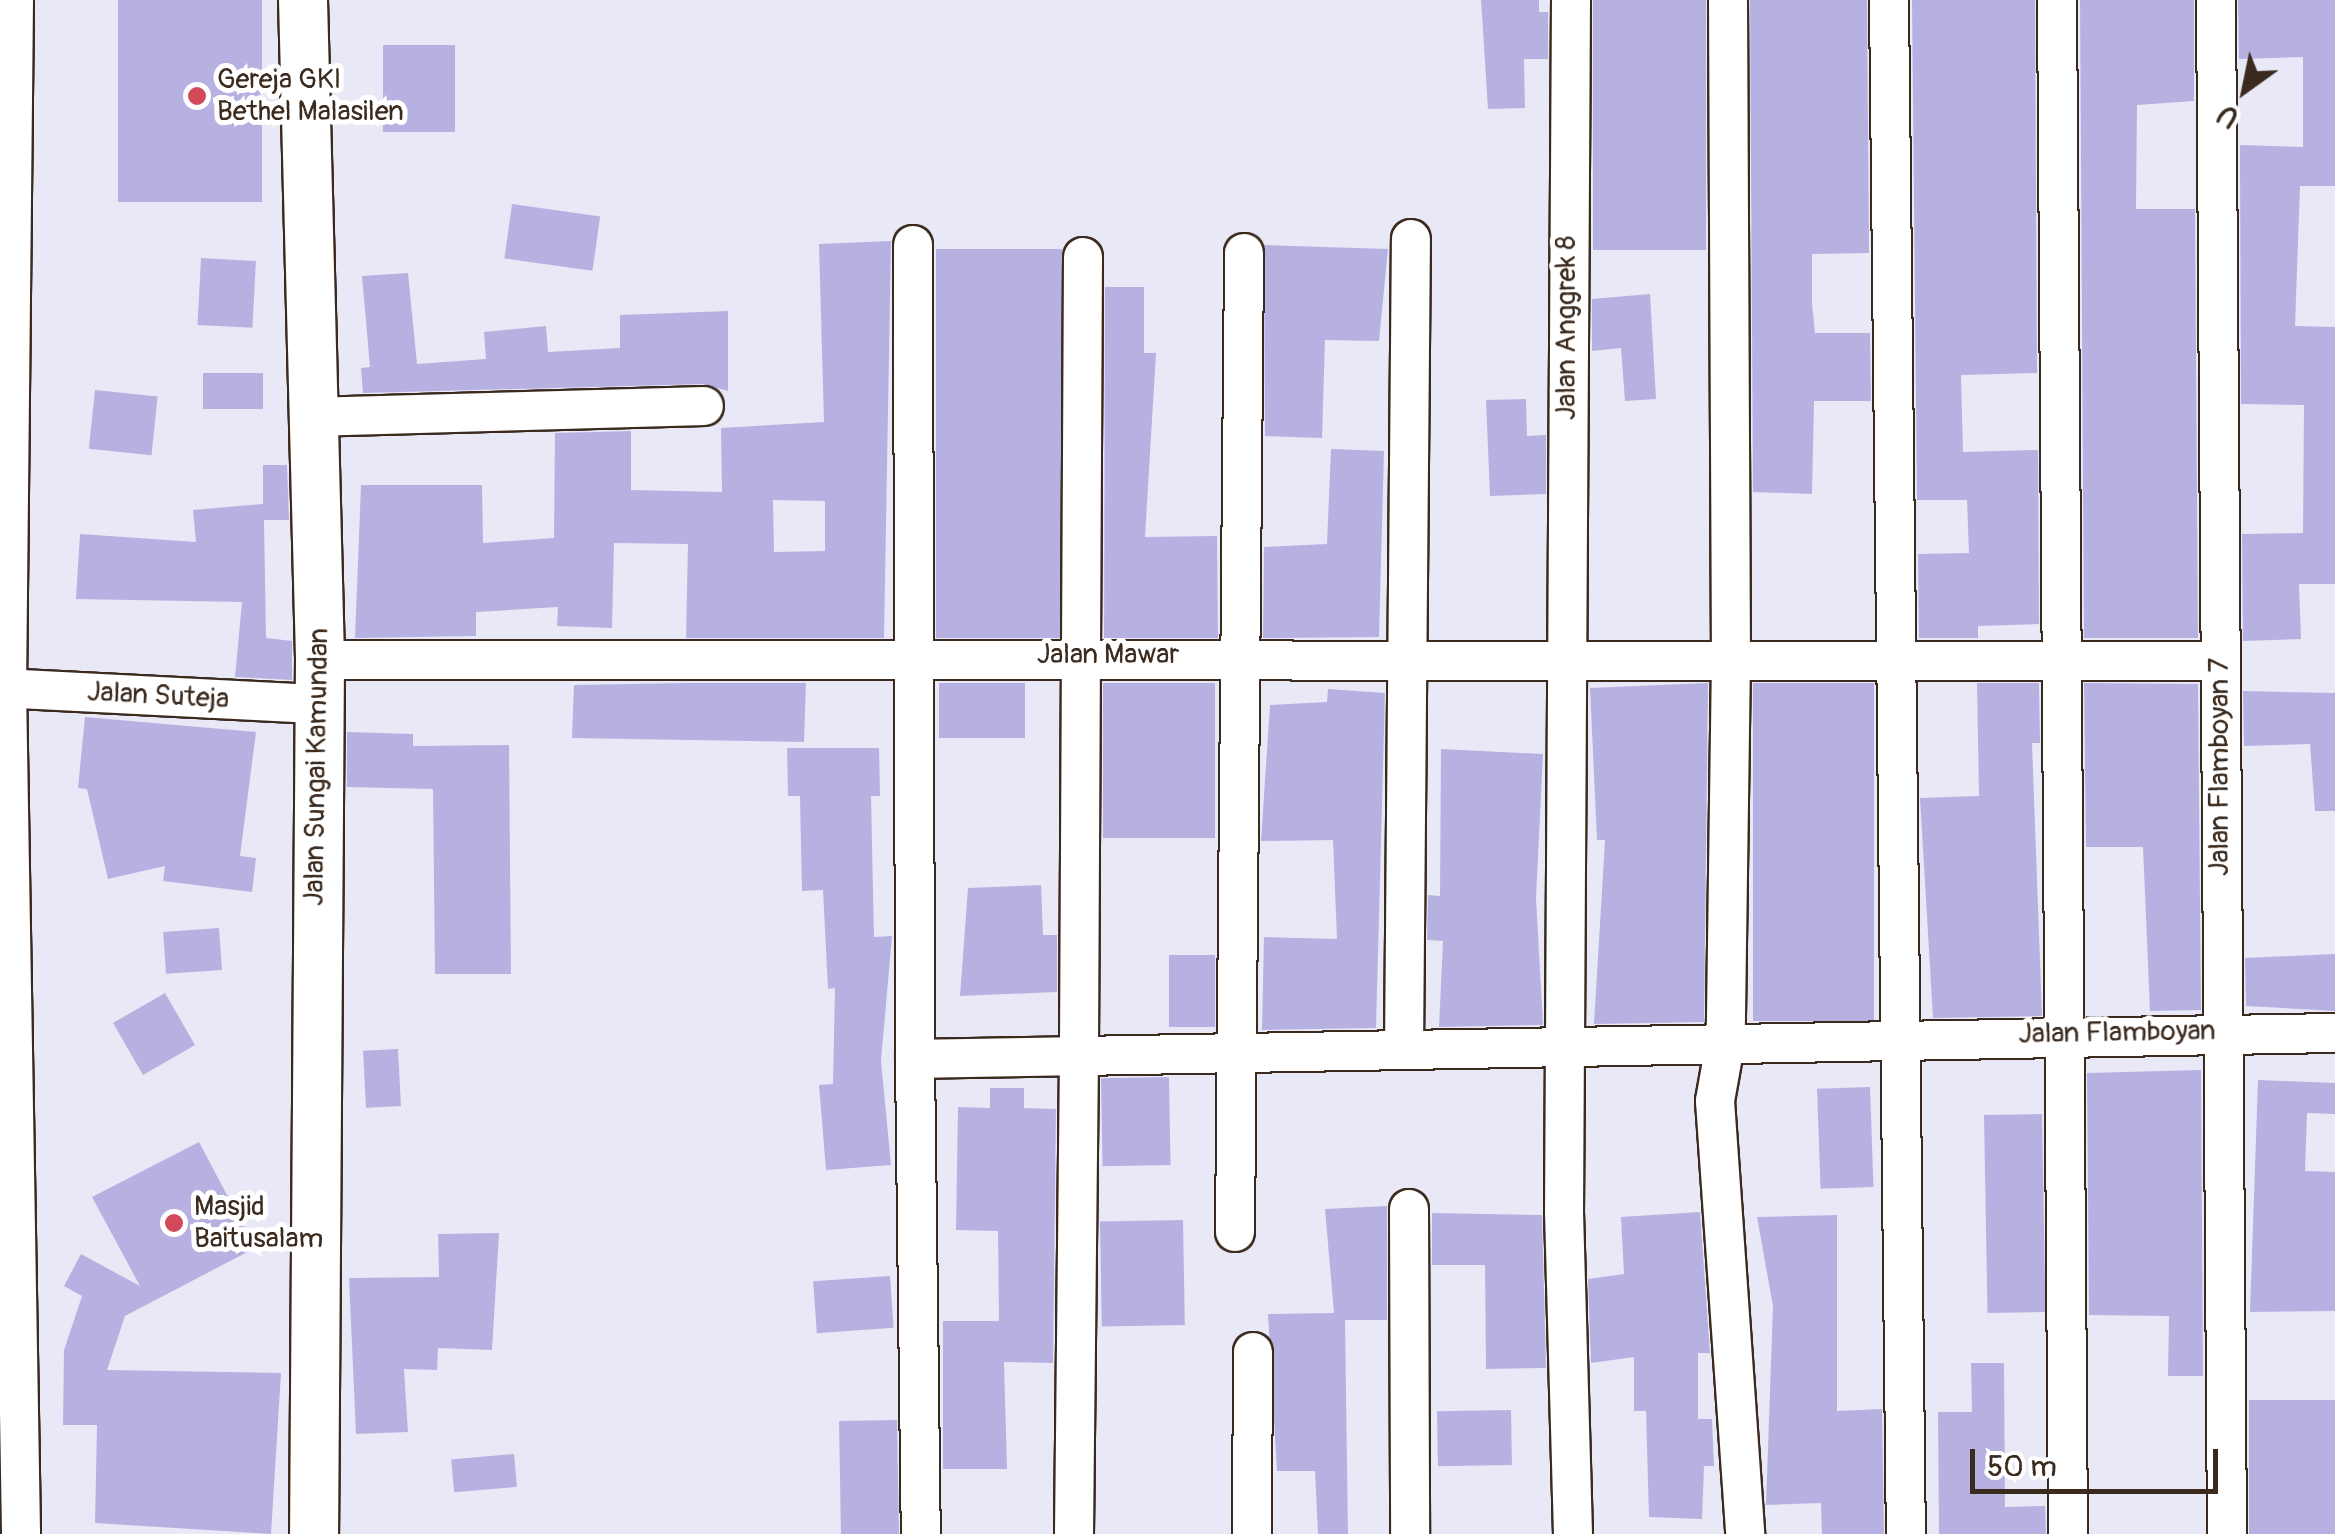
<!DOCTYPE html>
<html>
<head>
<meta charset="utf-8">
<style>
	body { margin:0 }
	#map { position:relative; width:2335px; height:1534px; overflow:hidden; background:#e9e8f6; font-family:Pangolin,sans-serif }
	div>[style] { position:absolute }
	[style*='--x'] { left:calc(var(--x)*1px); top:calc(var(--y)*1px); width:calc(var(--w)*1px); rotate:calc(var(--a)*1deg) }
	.building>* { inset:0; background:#b7b1e2; transform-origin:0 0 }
	.roads { filter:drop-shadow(2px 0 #3b2a1e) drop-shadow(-2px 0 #3b2a1e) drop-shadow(0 2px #3b2a1e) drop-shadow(0 -2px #3b2a1e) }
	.minor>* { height:38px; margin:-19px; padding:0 19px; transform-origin:19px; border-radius:19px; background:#fff }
	.major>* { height:48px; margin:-24px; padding:0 24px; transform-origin:24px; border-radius:24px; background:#fff }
	.dots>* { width:28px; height:28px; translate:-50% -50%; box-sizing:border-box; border:5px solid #fff; border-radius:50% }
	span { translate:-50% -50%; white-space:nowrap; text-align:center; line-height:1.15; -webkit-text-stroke:10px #fff; paint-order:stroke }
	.poi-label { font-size:28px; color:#3b2a1e }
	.left { translate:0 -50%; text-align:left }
	.street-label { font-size:28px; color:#3b2a1e }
	.north { position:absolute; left:2195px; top:40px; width:100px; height:100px; -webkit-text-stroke:8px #fff; paint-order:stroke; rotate:213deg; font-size:28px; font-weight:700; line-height:40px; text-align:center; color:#3b2a1e }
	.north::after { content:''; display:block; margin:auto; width:35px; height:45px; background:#3b2a1e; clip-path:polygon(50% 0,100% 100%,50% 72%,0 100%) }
	.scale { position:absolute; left:1970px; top:1449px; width:248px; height:45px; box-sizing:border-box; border:5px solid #3b2a1e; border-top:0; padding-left:12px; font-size:30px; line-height:35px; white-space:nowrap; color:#3b2a1e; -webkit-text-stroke:8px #fff; paint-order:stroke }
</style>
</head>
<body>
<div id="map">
	<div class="building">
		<div style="left:118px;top:0;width:144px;height:202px"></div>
		<div style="clip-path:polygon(1481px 0,1539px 0,1539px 12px,1548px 12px,1548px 59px,1524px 59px,1525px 108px,1488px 109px)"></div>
		<div style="left:1593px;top:0;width:113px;height:250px"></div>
		<div style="clip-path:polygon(1750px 0,1867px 0,1869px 253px,1812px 254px,1812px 304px,1815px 333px,1870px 333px,1871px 401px,1814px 401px,1812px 494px,1753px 492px)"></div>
		<div style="clip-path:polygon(1912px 0,2035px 0,2037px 373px,1961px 375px,1963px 452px,2038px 450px,2039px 624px,1978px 626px,1978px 638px,1919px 638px,1918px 554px,1969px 553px,1967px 500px,1917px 500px)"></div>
		<div style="clip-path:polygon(2080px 0,2194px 0,2194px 101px,2137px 105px,2136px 209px,2195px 209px,2198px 638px,2084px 638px)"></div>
		<div style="clip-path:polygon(2238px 0,2335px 0,2335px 186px,2300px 186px,2295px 326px,2335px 327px,2335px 584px,2299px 584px,2301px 639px,2243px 641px,2242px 534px,2303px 533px,2304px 405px,2241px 404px,2240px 166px,2240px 145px,2303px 147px,2303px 57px,2239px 59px)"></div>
		<div style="left:383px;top:45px;width:72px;height:87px"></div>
		<div style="left:512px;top:204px;width:89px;height:55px;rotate:8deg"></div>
		<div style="clip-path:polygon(evenodd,891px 241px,884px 638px,686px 638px,688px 544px,614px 543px,612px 628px,557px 626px,558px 607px,476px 612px,476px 636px,355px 638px,361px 485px,482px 485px,483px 543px,554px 538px,555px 433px,631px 431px,631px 490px,722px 492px,721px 428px,824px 422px,819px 244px,891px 241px,773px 500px,825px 501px,825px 551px,774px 552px,773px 500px)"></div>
		<div style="clip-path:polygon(1264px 245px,1388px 249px,1379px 341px,1325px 340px,1322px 438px,1265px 436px)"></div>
		<div style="left:1062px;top:249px;width:389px;height:126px;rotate:90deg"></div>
		<div style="left:201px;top:258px;width:55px;height:67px;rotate:3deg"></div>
		<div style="clip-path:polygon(408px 273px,417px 364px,486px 359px,484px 332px,546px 326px,548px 352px,620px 348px,620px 315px,728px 311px,728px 391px,703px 384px,363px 393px,361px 368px,370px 367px,362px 276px)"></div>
		<div style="clip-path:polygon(1105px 287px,1144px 287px,1144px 353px,1156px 353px,1145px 537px,1217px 536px,1218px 638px,1104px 638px)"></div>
		<div style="clip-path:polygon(1650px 294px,1656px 399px,1625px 401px,1621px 348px,1592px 351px,1592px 299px)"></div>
		<div style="left:263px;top:373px;width:36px;height:60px;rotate:90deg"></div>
		<div style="left:95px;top:390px;width:63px;height:59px;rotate:6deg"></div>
		<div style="clip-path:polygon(1526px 399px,1527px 436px,1546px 435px,1546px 494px,1490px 496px,1486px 400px)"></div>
		<div style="clip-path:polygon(1331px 449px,1384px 451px,1379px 637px,1263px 638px,1264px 547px,1327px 544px)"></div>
		<div style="clip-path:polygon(263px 465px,287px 465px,289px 520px,264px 520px,266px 638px,292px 641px,292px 680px,235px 677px,242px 602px,76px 599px,80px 534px,196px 542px,193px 510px,263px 504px)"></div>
		<div style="clip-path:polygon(686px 683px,806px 683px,804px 742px,572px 738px,574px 685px)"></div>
		<div style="left:939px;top:683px;width:86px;height:55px"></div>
		<div style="left:1103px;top:683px;width:112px;height:155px"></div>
		<div style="clip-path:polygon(1708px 683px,1704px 1022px,1594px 1024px,1605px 840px,1597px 840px,1590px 688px)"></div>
		<div style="left:1753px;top:683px;width:121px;height:338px"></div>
		<div style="clip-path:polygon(1977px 683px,2039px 683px,2040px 743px,2032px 743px,2042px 1016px,1933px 1018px,1920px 798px,1979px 796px)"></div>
		<div style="clip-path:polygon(2084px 683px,2198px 684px,2201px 1010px,2150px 1011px,2143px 847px,2086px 847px)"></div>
		<div style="clip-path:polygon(1328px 689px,1385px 693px,1376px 1028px,1262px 1030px,1264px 937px,1337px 939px,1333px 840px,1261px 841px,1270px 705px,1327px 702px)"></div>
		<div style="clip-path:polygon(2243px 691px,2335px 693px,2335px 811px,2315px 811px,2310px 744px,2244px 746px)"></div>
		<div style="clip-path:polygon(85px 717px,256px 732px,240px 856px,256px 858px,252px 892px,163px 881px,165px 866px,108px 879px,87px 789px,78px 788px)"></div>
		<div style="clip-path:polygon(347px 732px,413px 734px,413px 746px,509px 745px,511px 974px,435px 974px,433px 789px,347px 787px)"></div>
		<div style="clip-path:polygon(787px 748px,879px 748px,880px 796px,871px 796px,874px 937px,892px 936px,881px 1061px,891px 1165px,826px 1170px,819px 1085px,833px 1084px,835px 988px,828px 989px,823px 890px,802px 891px,800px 796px,788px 796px)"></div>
		<div style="clip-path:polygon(1441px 749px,1543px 754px,1536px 898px,1543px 1025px,1439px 1027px,1443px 941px,1427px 940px,1428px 895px,1440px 896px)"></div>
		<div style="clip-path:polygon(1041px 885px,1043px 935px,1057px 935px,1057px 992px,960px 996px,968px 888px)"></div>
		<div style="left:219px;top:928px;width:42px;height:56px;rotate:86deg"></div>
		<div style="clip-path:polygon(2335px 954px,2335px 1011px,2246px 1006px,2245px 958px)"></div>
		<div style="left:1169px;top:955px;width:46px;height:72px"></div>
		<div style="left:165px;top:993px;width:60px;height:60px;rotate:60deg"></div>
		<div style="left:398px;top:1049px;width:57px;height:35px;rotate:87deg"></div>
		<div style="clip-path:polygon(2201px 1070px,2203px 1376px,2168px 1376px,2169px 1316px,2089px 1315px,2087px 1073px)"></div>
		<div style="left:1169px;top:1077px;width:88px;height:68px;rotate:89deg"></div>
		<div style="clip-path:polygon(2258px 1080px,2335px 1083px,2335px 1114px,2307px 1113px,2305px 1171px,2335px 1172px,2335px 1311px,2250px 1312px)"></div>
		<div style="left:1870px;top:1087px;width:100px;height:53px;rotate:88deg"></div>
		<div style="clip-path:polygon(990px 1088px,1024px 1088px,1024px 1108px,1056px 1109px,1053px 1363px,1004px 1362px,1007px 1469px,943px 1469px,943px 1321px,999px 1321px,998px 1231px,956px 1230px,958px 1107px,990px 1108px)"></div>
		<div style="left:2042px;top:1114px;width:198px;height:58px;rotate:89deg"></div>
		<div style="clip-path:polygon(199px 1142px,255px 1248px,125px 1316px,107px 1370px,281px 1373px,271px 1534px,95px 1523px,97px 1425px,63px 1425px,64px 1350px,82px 1296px,64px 1286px,81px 1254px,140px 1286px,92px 1197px)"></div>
		<div style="clip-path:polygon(1387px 1206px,1387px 1320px,1345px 1320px,1348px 1534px,1318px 1534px,1315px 1471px,1277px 1471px,1268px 1314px,1334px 1313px,1325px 1209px)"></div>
		<div style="clip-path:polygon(1700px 1212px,1710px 1353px,1698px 1353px,1698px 1419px,1712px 1419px,1714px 1466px,1704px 1466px,1702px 1519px,1649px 1517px,1646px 1411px,1634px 1411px,1634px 1357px,1591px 1363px,1588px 1279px,1624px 1274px,1621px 1217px)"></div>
		<div style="clip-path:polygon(1432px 1213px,1542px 1215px,1546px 1368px,1486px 1369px,1485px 1265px,1432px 1265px)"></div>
		<div style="clip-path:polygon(1837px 1215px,1837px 1411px,1882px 1409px,1884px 1534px,1822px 1534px,1821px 1503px,1766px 1505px,1773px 1306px,1757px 1217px)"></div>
		<div style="left:1183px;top:1220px;width:105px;height:83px;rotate:89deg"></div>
		<div style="clip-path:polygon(499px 1233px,492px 1350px,438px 1348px,437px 1370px,404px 1369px,408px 1432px,356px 1434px,349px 1278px,439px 1277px,438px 1234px)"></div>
		<div style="left:890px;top:1276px;width:52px;height:77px;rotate:86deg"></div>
		<div style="clip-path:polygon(1971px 1363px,2004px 1363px,2005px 1507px,2045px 1506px,2046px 1534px,1939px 1534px,1938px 1412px,1972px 1412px)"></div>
		<div style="left:2249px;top:1400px;width:86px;height:134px"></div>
		<div style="left:1511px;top:1410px;width:55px;height:74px;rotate:89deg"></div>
		<div style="left:897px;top:1420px;width:114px;height:58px;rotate:89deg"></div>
		<div style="left:514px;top:1454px;width:33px;height:63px;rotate:85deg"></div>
	</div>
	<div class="roads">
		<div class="minor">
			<div style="--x:14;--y:0;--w:688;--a:90.58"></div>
			<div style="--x:7;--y:688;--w:846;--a:89.05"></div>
			<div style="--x:1571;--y:0;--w:1212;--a:90.33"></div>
			<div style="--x:1564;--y:1212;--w:322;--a:88.4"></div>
			<div style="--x:1728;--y:0;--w:658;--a:89.74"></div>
			<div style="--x:1731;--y:658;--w:381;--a:90.8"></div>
			<div style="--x:1726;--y:1039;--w:63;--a:100.1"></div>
			<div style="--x:1715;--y:1101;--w:434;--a:86"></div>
			<div style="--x:1889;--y:0;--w:1534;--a:89.37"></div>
			<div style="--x:2057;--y:0;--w:1534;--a:89.59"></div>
			<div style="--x:2216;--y:0;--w:1534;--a:89.59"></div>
			<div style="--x:913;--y:245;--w:814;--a:89.86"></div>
			<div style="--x:915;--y:1059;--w:164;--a:-1"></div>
			<div style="--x:1079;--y:1056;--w:478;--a:90.6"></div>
			<div style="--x:1083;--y:257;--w:799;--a:90.29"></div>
			<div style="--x:1079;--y:1056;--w:1256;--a:-1.05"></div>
			<div style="--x:311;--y:417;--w:393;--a:-1.6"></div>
			<div style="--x:320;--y:660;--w:1900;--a:0.03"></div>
			<div style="--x:0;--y:688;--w:316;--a:2.9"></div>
			<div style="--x:1404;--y:1050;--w:811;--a:-89.51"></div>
			<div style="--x:915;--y:1059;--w:475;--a:89.3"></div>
			<div style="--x:1409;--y:1209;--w:325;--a:89.8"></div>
			<div style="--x:1235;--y:1232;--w:979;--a:-89.47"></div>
			<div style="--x:1252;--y:1534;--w:182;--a:-89.7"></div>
		</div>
		<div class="major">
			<div style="--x:303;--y:0;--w:660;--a:88.52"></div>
			<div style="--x:320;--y:660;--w:874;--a:90.39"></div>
		</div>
	</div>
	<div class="dots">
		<div style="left:197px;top:96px;background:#d1495b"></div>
		<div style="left:174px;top:1223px;background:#d1495b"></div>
	</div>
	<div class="poi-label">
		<span class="left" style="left:217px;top:96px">Gereja GKI<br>Bethel Malasilen</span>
		<span class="left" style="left:194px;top:1223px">Masjid<br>Baitusalam</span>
	</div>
	<div class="street-label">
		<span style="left:1567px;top:328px;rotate:-90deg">Jalan Anggrek 8</span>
		<span style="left:1108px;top:655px">Jalan Mawar</span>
		<span style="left:158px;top:696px;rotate:3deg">Jalan Suteja</span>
		<span style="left:317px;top:767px;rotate:-89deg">Jalan Sungai Kamundan</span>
		<span style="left:2220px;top:767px;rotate:-90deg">Jalan Flamboyan 7</span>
		<span style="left:2117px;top:1033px;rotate:-1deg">Jalan Flamboyan</span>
	</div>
	<div class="north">U</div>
	<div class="scale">50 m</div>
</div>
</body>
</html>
